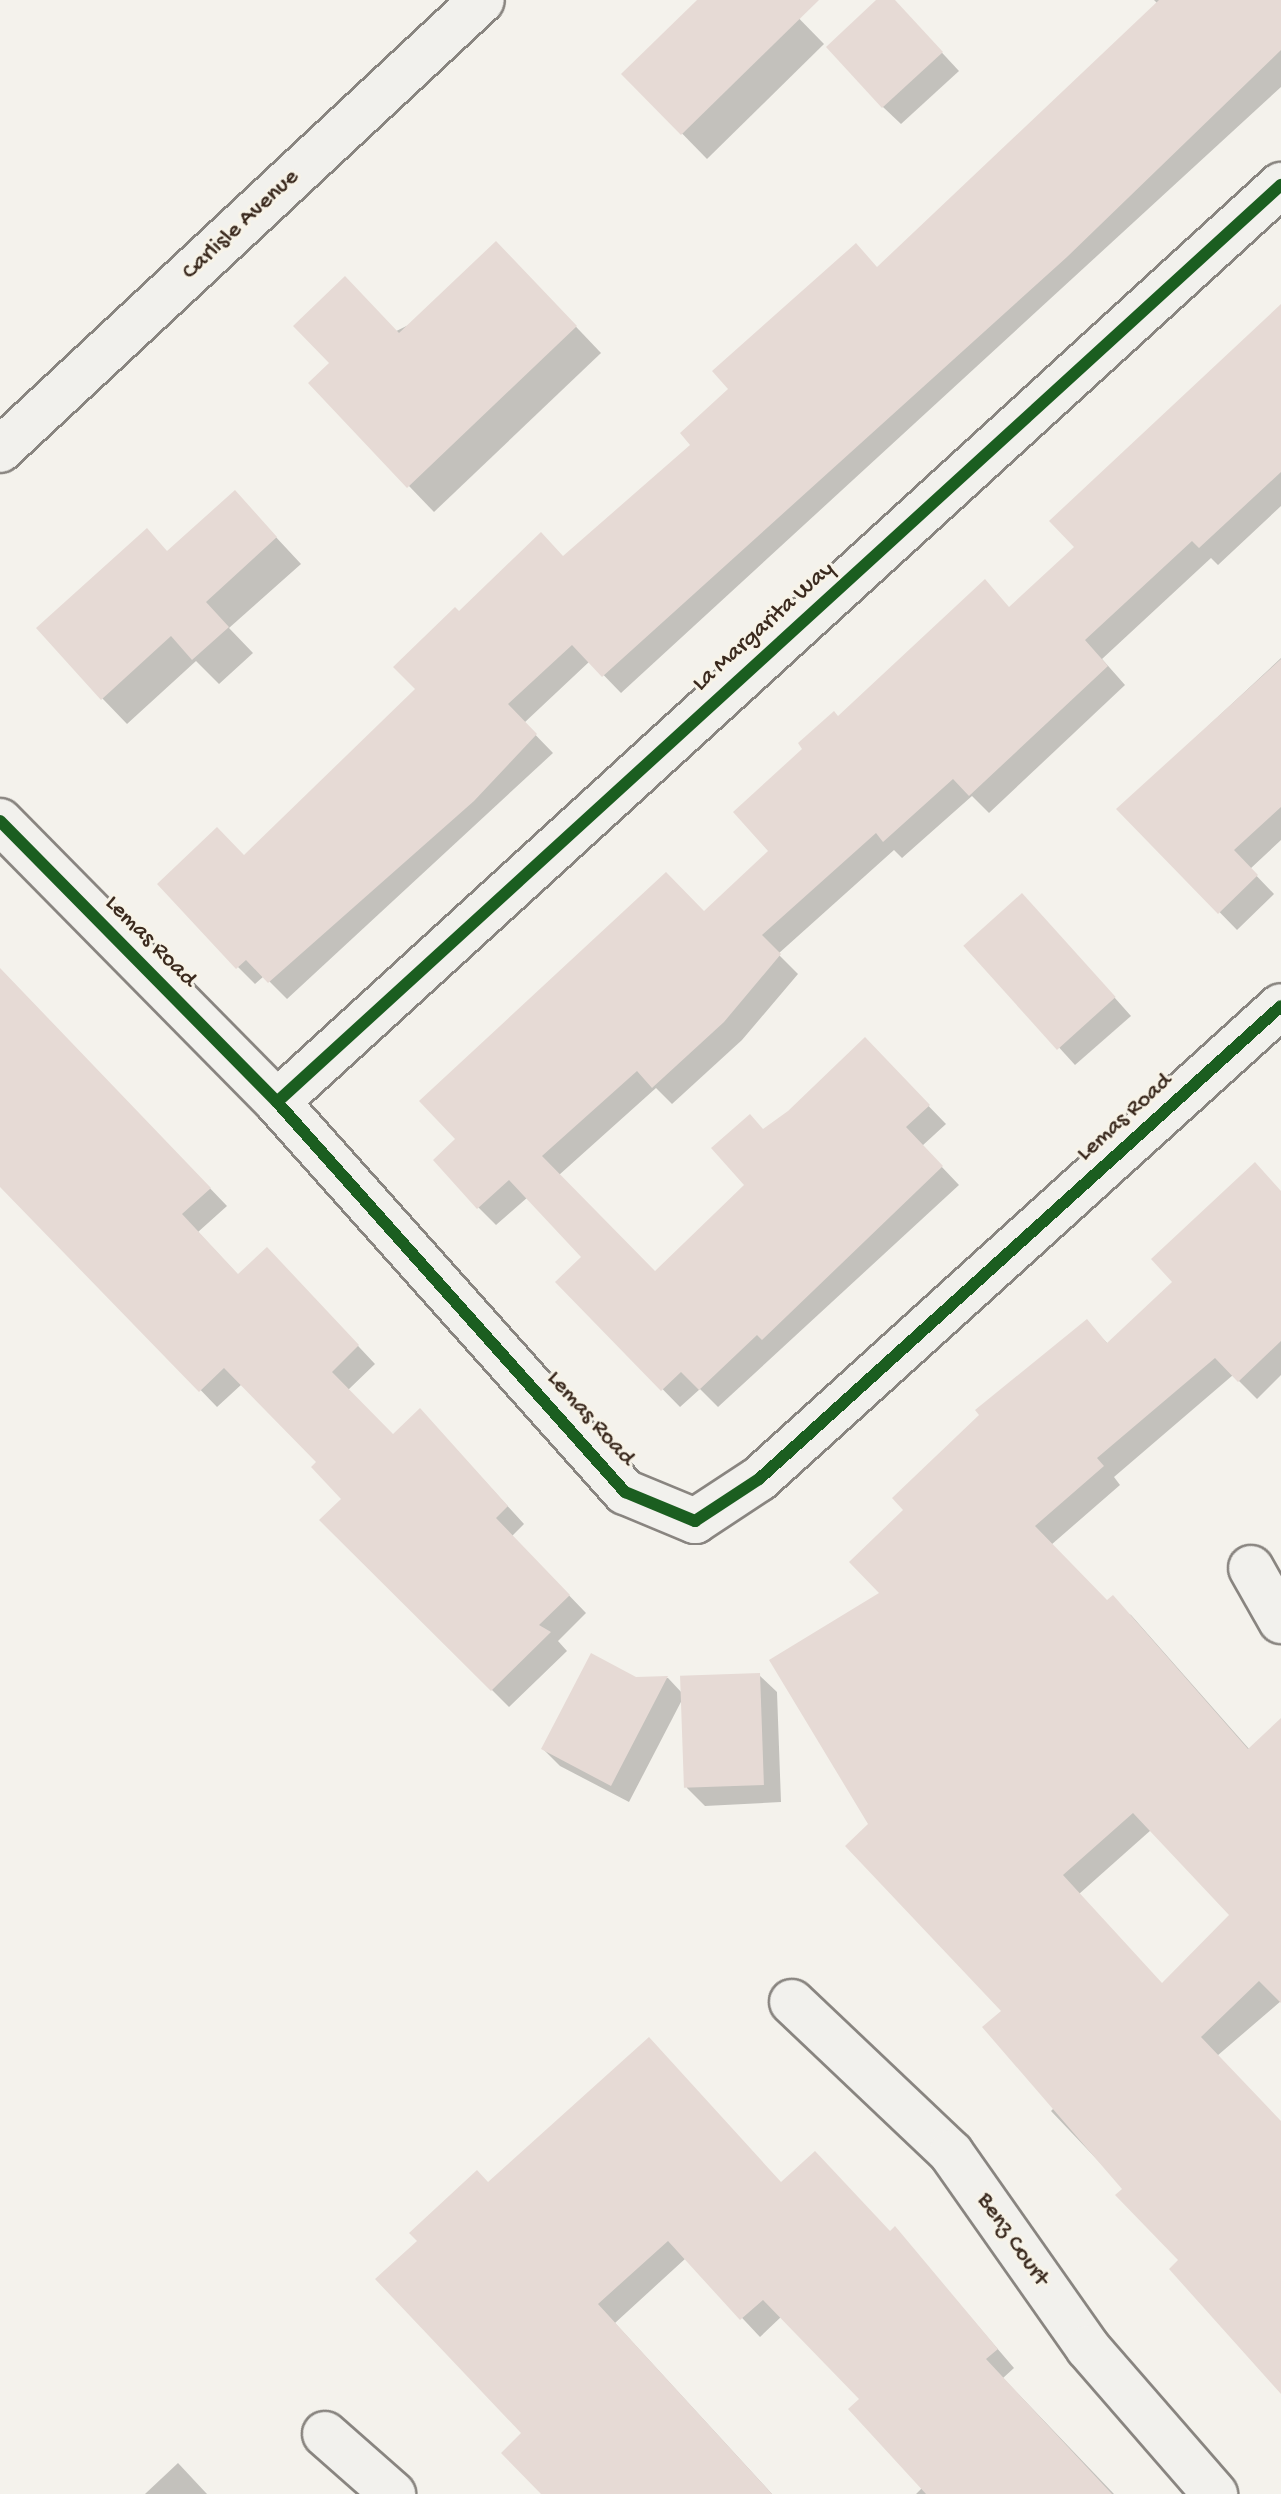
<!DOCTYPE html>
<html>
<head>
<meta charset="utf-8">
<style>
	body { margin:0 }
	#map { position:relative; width:1281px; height:2494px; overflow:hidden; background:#f4f2ec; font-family:"Gochi Hand",sans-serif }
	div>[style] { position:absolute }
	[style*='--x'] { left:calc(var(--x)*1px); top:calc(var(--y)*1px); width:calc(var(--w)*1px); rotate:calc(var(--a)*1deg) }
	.shadow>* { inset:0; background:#0003 }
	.building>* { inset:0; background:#e6dad5; transform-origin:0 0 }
	.roads { filter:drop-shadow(2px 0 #898580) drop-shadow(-2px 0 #898580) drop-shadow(0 2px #898580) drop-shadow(0 -2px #898580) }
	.minor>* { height:44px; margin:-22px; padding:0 22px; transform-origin:22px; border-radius:22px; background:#f2f1ed }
	.cycleway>* { height:12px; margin:-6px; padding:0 6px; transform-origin:6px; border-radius:6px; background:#1b5e20 }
	span { translate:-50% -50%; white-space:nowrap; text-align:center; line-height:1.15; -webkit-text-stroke:6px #f7f3e8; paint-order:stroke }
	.street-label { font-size:24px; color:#3b2a1e }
</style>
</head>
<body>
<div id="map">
	<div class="shadow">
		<div style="clip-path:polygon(699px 0,781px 0,824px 44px,707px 159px,624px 74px)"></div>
		<div style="clip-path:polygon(879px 0,893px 0,959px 71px,901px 124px,883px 107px)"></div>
		<div style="clip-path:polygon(1154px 0,1281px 0,1281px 87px,621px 693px,590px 661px,524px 723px,553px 753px,287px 999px,264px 976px,255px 984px,238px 967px,244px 857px,418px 689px,460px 614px,564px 558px,693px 446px,1158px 4px)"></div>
		<div style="clip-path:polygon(521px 269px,601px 353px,434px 512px,310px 383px,332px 363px)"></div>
		<div style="clip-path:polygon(1281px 308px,1281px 506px,1218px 565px,1211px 558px,1102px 659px,1125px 685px,989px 813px,972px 796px,902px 858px,894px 850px,778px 954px,798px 974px,742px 1040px,672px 1104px,656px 1088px,559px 1175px,655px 1273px,747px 1185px,764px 1131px,882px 1058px,946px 1124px,922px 1146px,959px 1185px,718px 1407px,700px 1389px,680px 1407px,558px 1282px,584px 1257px,528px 1197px,496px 1225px,478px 1207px,704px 914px,770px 852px,839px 719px,1010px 609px,1077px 547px,1052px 521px)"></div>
		<div style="clip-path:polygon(235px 493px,301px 564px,229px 628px,253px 653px,219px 684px,196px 661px,127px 724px,102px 698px,168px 553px)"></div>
		<div style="clip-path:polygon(1281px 658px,1281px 840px,1250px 869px,1274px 894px,1237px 930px,1119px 809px)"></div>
		<div style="clip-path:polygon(1039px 913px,1131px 1016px,1075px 1065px,966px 945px)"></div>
		<div style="clip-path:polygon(0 969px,227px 1206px,198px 1232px,239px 1276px,284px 1267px,375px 1364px,348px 1390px,393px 1436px,420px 1410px,524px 1524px,512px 1536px,586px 1613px,558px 1641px,567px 1651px,509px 1707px,322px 1520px,344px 1499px,319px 1462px,242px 1384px,217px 1407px,0 1182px)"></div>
		<div style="clip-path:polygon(evenodd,1281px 1192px,1281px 1375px,1257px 1399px,1233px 1375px,1114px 1477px,1120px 1485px,1051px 1545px,1107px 1603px,1131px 1615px,1250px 1750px,1281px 1748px,1281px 2001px,1217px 2056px,1281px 2123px,1281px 2392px,1125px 2189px,1051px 2111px,1055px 2107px,1004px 2011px,871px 1824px,882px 1593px,906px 1510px,1087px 1322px,1108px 1344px,1281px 1192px,1151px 1830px,1232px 1915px,1162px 1985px,1079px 1894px,1151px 1830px)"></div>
		<div style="clip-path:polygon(759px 1675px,777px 1692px,781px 1802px,705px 1806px,687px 1788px,683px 1698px,629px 1802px,560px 1766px,543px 1749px,636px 1679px,668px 1678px,683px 1694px)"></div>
		<div style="clip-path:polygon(782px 2184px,891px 2234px,895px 2229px,1014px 2368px,1003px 2378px,1114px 2494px,916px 2494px,922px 2488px,862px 2399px,782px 2316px,760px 2337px,686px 2258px,615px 2323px,772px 2494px,542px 2494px,524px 2433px,489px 2185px)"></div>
		<div style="clip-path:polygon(178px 2463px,207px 2494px,145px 2494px)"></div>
	</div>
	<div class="building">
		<div style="clip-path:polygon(697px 0,819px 0,681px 135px,621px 74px)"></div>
		<div style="clip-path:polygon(876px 0,895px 0,943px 52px,882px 108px,826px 47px)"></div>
		<div style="clip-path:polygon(1159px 0,1281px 0,1281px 50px,1067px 257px,602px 677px,572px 645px,508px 704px,537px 734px,474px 801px,268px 983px,246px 960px,236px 969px,157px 884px,217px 827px,244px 855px,415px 689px,393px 667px,455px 607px,459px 611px,541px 532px,563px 556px,690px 445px,680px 433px,728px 389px,712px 371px,856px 243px,877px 267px)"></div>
		<div style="clip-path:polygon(496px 241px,577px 326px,407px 488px,308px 383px,329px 363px,293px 326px,345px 276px,399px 333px)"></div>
		<div style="clip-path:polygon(1281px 304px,1281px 472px,1199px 548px,1192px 541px,1085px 640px,1108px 666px,969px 796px,953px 779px,883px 842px,876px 833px,762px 935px,781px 954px,724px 1022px,652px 1088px,637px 1071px,542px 1156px,655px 1271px,744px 1185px,711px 1148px,750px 1114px,763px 1129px,788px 1111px,865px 1037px,930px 1105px,906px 1127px,943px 1166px,762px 1340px,757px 1335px,699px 1390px,681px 1372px,661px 1391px,555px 1282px,581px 1257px,509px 1180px,477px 1209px,433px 1160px,455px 1139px,419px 1101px,666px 872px,704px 911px,768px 851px,733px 812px,802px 749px,798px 743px,834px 711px,838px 716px,985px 579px,1009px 607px,1074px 547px,1049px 521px)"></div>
		<div style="clip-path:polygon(235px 490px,277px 537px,206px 602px,229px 627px,192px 660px,171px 636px,101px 700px,36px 628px,147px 528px,167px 551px)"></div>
		<div style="clip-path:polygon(1281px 659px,1281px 807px,1234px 850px,1258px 875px,1218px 914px,1116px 809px)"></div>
		<div style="left:1022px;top:893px;width:140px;height:79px;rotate:48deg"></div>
		<div style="clip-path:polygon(0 968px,211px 1188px,182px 1214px,238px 1274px,267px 1247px,359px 1345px,332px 1372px,393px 1434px,420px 1408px,508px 1506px,496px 1518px,570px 1595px,539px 1625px,551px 1632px,491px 1691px,319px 1520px,341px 1499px,311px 1467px,316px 1462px,224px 1368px,199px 1392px,0 1187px)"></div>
		<div style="clip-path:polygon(evenodd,1255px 1162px,1281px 1191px,1281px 1341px,1238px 1382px,1215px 1358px,1097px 1458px,1104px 1466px,1035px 1526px,1107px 1600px,1113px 1595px,1248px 1749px,1281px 1718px,1281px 2003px,1259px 1981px,1201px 2037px,1281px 2121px,1281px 2394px,1169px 2269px,1178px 2260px,1115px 2195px,1122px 2189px,982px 2027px,1001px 2011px,845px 1846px,868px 1824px,769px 1660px,879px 1593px,849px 1562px,903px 1510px,892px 1498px,979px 1415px,975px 1410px,1087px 1319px,1107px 1343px,1172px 1282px,1151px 1259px,1255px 1162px,1133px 1813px,1229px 1915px,1162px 1983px,1063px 1875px,1133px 1813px)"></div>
		<div style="clip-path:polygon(591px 1653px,636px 1677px,668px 1676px,611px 1786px,541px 1749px)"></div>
		<div style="left:760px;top:1673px;width:112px;height:80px;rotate:88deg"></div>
		<div style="clip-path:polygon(649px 2037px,781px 2182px,815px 2151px,890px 2231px,895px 2226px,998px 2349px,986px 2359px,1112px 2494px,926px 2494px,848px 2409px,859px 2399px,763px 2300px,740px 2320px,668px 2241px,598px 2304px,772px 2494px,541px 2494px,501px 2453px,521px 2433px,375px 2279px,417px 2241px,409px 2233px,477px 2170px,488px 2182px)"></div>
	</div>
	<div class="roads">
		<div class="minor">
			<div style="--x:0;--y:450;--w:659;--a:-43.03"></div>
			<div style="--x:0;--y:821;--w:395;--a:45.4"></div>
			<div style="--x:277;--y:1102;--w:523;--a:48.26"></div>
			<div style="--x:625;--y:1492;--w:76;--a:22.5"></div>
			<div style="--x:695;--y:1521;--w:77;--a:-33.3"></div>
			<div style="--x:759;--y:1479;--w:704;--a:-42.18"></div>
			<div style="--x:277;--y:1102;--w:1360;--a:-42.41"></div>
			<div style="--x:1251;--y:1568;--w:61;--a:60.5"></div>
			<div style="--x:792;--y:2002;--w:219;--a:43.5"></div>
			<div style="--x:951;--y:2153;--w:238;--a:54.9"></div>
			<div style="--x:1088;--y:2348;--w:194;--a:49"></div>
			<div style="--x:325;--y:2434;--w:91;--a:41.4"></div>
		</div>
	</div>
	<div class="cycleway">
		<div style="--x:0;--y:821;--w:395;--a:45.4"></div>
		<div style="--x:277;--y:1102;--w:523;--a:48.26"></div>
		<div style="--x:625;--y:1492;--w:76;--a:22.5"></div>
		<div style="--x:695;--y:1521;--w:77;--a:-33.3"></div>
		<div style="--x:759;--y:1479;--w:704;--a:-42.18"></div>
		<div style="--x:277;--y:1102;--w:1360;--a:-42.41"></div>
	</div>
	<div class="street-label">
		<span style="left:241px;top:225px;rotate:-43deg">Carlisle Avenue</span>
		<span style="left:764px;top:627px;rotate:-42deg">La Margarita Way</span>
		<span style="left:150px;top:942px;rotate:45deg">Lemas Road</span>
		<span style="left:1125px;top:1118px;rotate:-42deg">Lemas Road</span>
		<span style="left:590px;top:1419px;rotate:48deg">Lemas Road</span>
		<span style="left:1012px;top:2240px;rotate:55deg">Benz Court</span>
	</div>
</div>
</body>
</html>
